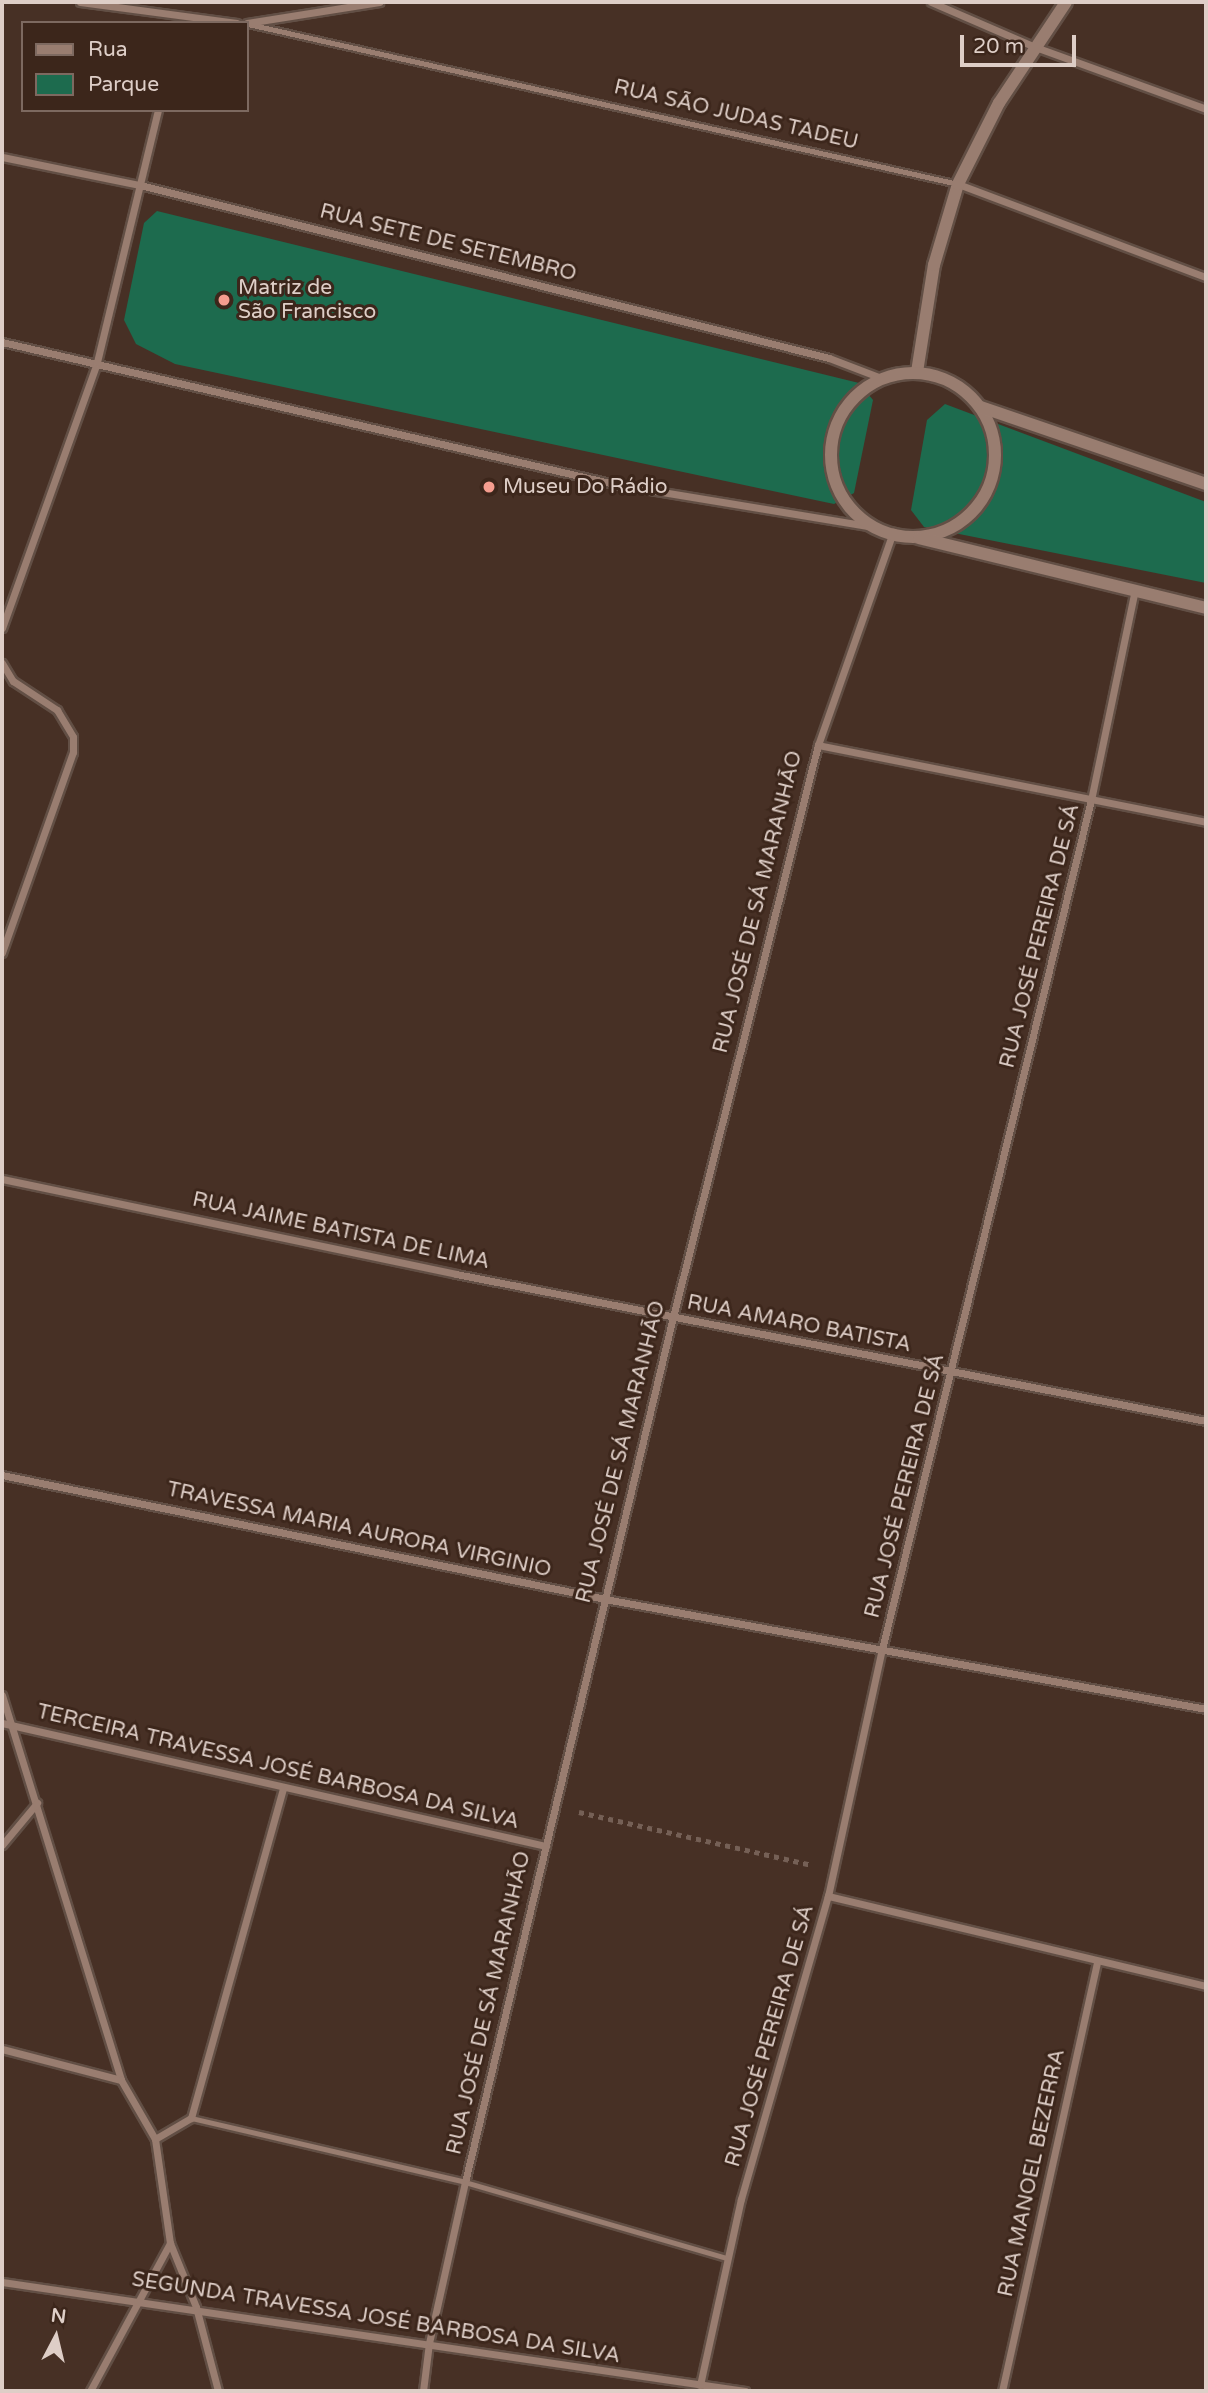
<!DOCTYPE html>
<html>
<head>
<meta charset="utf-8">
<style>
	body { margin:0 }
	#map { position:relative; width:1208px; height:2393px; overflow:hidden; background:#473025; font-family:"Varela Round",sans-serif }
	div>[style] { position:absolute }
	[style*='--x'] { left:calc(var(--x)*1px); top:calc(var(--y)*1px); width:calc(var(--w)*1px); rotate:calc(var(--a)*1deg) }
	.green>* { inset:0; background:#1d6b4e }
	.path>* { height:4.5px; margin-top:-2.25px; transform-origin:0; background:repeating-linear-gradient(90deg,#756056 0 5px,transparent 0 10px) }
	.roads { filter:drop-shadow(2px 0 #624f45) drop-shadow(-2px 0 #624f45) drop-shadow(0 2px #624f45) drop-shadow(0 -2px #624f45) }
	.service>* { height:5px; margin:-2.5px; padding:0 2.5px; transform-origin:2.5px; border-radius:2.5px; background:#997d70 }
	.minor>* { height:7px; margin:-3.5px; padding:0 3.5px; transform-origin:3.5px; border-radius:3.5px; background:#997d70 }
	.tertiary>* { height:12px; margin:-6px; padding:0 6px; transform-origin:6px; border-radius:6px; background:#997d70 }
	.tertiary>.ring { margin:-6px; padding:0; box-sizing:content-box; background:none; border:12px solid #997d70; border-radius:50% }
	.dots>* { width:19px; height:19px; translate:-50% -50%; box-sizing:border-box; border:4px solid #3c261b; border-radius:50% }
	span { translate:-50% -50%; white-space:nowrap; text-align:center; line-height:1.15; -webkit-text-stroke:6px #3c261b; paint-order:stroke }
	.street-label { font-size:21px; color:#decec7 }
	.poi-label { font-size:21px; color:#decec7 }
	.left { translate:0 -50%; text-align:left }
	.frame { position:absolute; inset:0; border:4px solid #decec7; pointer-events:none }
	.legend { position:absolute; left:21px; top:21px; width:228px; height:91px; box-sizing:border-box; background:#3c261b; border:2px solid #7d6960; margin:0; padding:9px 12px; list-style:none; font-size:21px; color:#decec7 }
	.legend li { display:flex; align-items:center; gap:14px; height:35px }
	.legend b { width:35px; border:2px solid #7d6960 }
	.north { position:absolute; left:21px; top:2302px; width:70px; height:70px; -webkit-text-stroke:5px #3c261b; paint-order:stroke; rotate:7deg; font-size:19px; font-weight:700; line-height:28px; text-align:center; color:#decec7 }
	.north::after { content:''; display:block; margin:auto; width:24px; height:32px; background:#decec7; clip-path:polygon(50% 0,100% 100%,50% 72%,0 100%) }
	.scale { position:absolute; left:960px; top:35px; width:116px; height:32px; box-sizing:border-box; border:4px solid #decec7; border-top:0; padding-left:9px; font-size:21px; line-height:24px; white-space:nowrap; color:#decec7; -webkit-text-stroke:5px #3c261b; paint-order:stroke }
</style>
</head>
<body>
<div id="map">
	<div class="green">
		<div style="clip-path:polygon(157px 211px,859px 383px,873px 400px,854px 493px,834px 504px,175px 364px,136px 344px,124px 320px,144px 223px)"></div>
		<div style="clip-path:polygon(945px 404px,1206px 502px,1206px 583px,924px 527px,911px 510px,927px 420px)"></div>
	</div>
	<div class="path">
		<div style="--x:579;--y:1812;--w:239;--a:12.8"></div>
	</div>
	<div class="roads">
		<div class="service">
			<div style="--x:248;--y:24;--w:728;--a:12.7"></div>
			<div style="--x:191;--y:2118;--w:281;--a:13.1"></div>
			<div style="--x:465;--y:2182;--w:272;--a:16.2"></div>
		</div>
		<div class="minor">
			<div style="--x:80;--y:2;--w:158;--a:7.6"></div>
			<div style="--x:931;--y:2;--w:113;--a:23.4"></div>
			<div style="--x:1035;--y:47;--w:182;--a:19.9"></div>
			<div style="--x:247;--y:23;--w:134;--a:-9"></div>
			<div style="--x:2;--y:157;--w:141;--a:11.5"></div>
			<div style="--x:140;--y:185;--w:710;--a:14.09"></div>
			<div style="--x:829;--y:358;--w:56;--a:21"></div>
			<div style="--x:958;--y:184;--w:265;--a:20.6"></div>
			<div style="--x:2;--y:342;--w:628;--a:13.06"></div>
			<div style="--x:614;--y:484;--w:263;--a:9.4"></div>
			<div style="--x:2;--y:628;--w:282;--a:-70.3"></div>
			<div style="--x:97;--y:362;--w:259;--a:-76.4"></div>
			<div style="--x:2;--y:663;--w:21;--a:59"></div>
			<div style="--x:13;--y:681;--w:53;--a:33.4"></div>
			<div style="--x:57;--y:710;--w:31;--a:59"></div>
			<div style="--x:73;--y:737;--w:15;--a:90"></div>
			<div style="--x:73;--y:752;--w:213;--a:109.5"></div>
			<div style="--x:818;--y:745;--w:396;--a:11.2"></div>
			<div style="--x:2;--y:1179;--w:464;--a:11.8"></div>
			<div style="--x:456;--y:1274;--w:764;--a:11.09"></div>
			<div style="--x:2;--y:1475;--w:616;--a:11.62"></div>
			<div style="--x:605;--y:1599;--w:611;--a:10.37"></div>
			<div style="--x:2;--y:1695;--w:403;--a:72.8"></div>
			<div style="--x:2;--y:1723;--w:558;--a:12.74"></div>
			<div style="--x:2;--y:1845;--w:55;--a:-50.2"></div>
			<div style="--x:828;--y:1896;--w:389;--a:13.4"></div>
			<div style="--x:2;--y:2049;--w:123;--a:14.6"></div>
			<div style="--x:121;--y:2080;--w:68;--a:60"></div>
			<div style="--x:155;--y:2139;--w:105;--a:81.8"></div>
			<div style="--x:170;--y:2243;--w:69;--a:67.9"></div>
			<div style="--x:196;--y:2307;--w:87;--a:75.3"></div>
			<div style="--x:155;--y:2139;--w:42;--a:-30.3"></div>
			<div style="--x:191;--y:2118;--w:343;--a:-74.4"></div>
			<div style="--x:2;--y:2282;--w:751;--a:8.35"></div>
			<div style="--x:700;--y:2385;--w:190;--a:-77.6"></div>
			<div style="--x:741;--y:2199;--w:315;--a:-74"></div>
			<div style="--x:828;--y:1896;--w:253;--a:-77.7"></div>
			<div style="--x:882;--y:1649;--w:874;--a:-76.17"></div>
			<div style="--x:1091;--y:800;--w:210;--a:-78.2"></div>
			<div style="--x:90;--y:2391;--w:168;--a:-61.6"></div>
			<div style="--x:423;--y:2391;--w:48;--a:-82.9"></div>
			<div style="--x:429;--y:2343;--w:165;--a:-77.4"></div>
			<div style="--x:465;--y:2182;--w:890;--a:-76.48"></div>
			<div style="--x:673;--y:1317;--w:590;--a:-75.78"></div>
			<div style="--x:818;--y:745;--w:226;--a:-70.6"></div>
			<div style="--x:1002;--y:2391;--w:440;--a:-77.5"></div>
		</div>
		<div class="tertiary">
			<div style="--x:917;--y:372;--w:108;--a:-81"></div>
			<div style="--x:934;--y:265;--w:84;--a:-73.5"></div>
			<div style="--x:958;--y:184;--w:91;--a:-63.2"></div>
			<div style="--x:999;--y:103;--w:121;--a:-56.4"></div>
			<div class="ring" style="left:831px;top:373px;width:152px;height:152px"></div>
			<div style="--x:981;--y:407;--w:238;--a:18.9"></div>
			<div style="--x:919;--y:538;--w:295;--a:13.7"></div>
		</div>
	</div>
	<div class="dots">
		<div style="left:224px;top:300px;background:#f59d8f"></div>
		<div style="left:489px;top:487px;background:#f59d8f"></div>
	</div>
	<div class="street-label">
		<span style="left:736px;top:115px;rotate:13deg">RUA SÃO JUDAS TADEU</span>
		<span style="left:448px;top:243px;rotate:14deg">RUA SETE DE SETEMBRO</span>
		<span style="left:758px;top:902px;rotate:-76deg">RUA JOSÉ DE SÁ MARANHÃO</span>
		<span style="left:1040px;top:936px;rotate:-76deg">RUA JOSÉ PEREIRA DE SÁ</span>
		<span style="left:341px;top:1231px;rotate:12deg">RUA JAIME BATISTA DE LIMA</span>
		<span style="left:799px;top:1324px;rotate:11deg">RUA AMARO BATISTA</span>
		<span style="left:621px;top:1452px;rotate:-76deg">RUA JOSÉ DE SÁ MARANHÃO</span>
		<span style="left:905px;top:1486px;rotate:-76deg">RUA JOSÉ PEREIRA DE SÁ</span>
		<span style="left:359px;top:1530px;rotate:12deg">TRAVESSA MARIA AURORA VIRGINIO</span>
		<span style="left:278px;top:1767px;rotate:13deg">TERCEIRA TRAVESSA JOSÉ BARBOSA DA SILVA</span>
		<span style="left:489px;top:2003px;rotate:-77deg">RUA JOSÉ DE SÁ MARANHÃO</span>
		<span style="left:770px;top:2036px;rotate:-74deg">RUA JOSÉ PEREIRA DE SÁ</span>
		<span style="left:1032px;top:2173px;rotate:-78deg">RUA MANOEL BEZERRA</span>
		<span style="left:376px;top:2318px;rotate:9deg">SEGUNDA TRAVESSA JOSÉ BARBOSA DA SILVA</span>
	</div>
	<div class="poi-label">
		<span class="left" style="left:238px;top:300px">Matriz de<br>São Francisco</span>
		<span class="left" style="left:503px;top:487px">Museu Do Rádio</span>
	</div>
	<div class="frame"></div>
	<ul class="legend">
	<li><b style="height:9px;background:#997d70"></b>Rua</li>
	<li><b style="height:19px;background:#1d6b4e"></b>Parque</li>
	</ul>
	<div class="north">N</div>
	<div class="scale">20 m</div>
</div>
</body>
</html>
